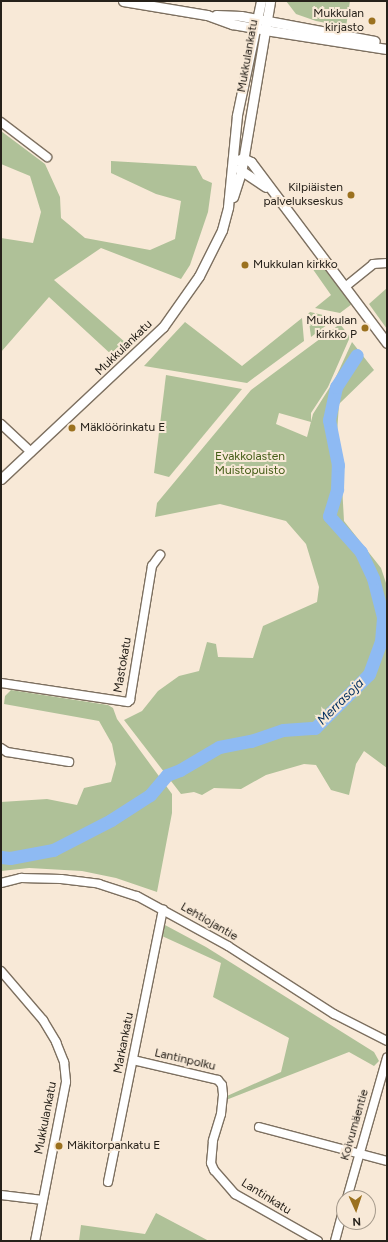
<!DOCTYPE html>
<html>
<head>
<meta charset="utf-8">
<style>
	body { margin:0 }
	#map { position:relative; width:388px; height:1242px; overflow:hidden; background:#f8e9d7; font-family:Figtree,sans-serif }
	div>[style] { position:absolute }
	[style*='--x'] { left:calc(var(--x)*1px); top:calc(var(--y)*1px); width:calc(var(--w)*1px); rotate:calc(var(--a)*1deg) }
	.green>* { inset:0; background:#afc198 }
	.river>* { height:13px; margin:-6.5px; padding:0 6.5px; transform-origin:6.5px; border-radius:6.5px; background:#8ebaf3 }
	.roads { filter:drop-shadow(1px 0 #7d7060) drop-shadow(-1px 0 #7d7060) drop-shadow(0 1px #7d7060) drop-shadow(0 -1px #7d7060) }
	.minor>* { height:8px; margin:-4px; padding:0 4px; transform-origin:4px; border-radius:4px; background:#fff }
	.tertiary>* { height:9px; margin:-4.5px; padding:0 4.5px; transform-origin:4.5px; border-radius:4.5px; background:#fff }
	.dots>* { width:11px; height:11px; translate:-50% -50%; box-sizing:border-box; border:2px solid #f8e9d7; border-radius:50% }
	span { translate:-50% -50%; white-space:nowrap; text-align:center; line-height:1.15; -webkit-text-stroke:4px #f8e9d7; paint-order:stroke }
	.poi-label { font-size:12px; color:#26211a }
	.right { translate:-100% -50%; text-align:right }
	.left { translate:0 -50%; text-align:left }
	.street-label { font-size:12px; color:#26211a }
	.park-label { font-size:12px; color:#445d17 }
	.water-label { font-size:13px; color:#033062; font-style:italic }
	.frame { position:absolute; inset:0; border:2px solid #26211a; pointer-events:none }
	.north { position:absolute; left:336px; top:1190px; width:40px; height:40px; box-sizing:border-box; background:#f8e9d7; border:1px solid #a4998b; border-radius:50%; rotate:177deg; font-size:11px; font-weight:700; line-height:16px; text-align:center; color:#26211a }
	.north::after { content:''; display:block; margin:auto; width:14px; height:18px; background:#9b711f; clip-path:polygon(50% 0,100% 100%,50% 72%,0 100%) }
</style>
</head>
<body>
<div id="map">
	<div class="green">
		<div style="clip-path:polygon(286px 1px,350px 1px,346px 27px,316px 21px,296px 14px)"></div>
		<div style="clip-path:polygon(1px 131px,45px 164px,60px 197px,61px 218px,85px 238px,150px 250px,175px 239px,181px 201px,156px 194px,111px 173px,111px 161px,196px 166px,203px 179px,212px 183px,208px 212px,190px 265px,181px 279px,101px 248px,54px 280px,126px 343px,113px 356px,49px 297px,1px 352px,1px 238px,33px 243px,41px 212px,30px 176px,1px 164px)"></div>
		<div style="clip-path:polygon(320px 263px,352px 304px,340px 313px,315px 308px,331px 295px,312px 268px)"></div>
		<div style="clip-path:polygon(387px 288px,387px 329px,369px 304px)"></div>
		<div style="clip-path:polygon(310px 312px,336px 318px,311px 337px,308px 314px)"></div>
		<div style="clip-path:polygon(302px 318px,304px 341px,247px 383px,144px 366px,185px 322px,242px 366px)"></div>
		<div style="clip-path:polygon(340px 324px,350px 337px,328px 387px,311px 413px,311px 422px,279px 413px,276px 424px,307px 437px,313px 414px,335px 379px,352px 342px,374px 370px,339px 404px,336px 448px,341px 467px,344px 521px,381px 568px,387px 586px,387px 768px,364px 751px,356px 764px,349px 795px,331px 790px,316px 765px,304px 764px,266px 775px,241px 789px,214px 788px,202px 795px,194px 792px,181px 794px,124px 720px,142px 711px,158px 691px,179px 676px,199px 671px,207px 642px,216px 644px,218px 657px,253px 658px,263px 626px,317px 602px,319px 587px,306px 544px,286px 521px,220px 504px,155px 517px,157px 503px,251px 390px)"></div>
		<div style="clip-path:polygon(166px 375px,242px 389px,169px 477px,154px 473px)"></div>
		<div style="clip-path:polygon(11px 690px,108px 705px,113px 708px,117px 719px,172px 794px,172px 813px,157px 892px,116px 878px,82px 871px,29px 868px,1px 871px,1px 802px,47px 799px,77px 805px,84px 788px,111px 782px,116px 764px,112px 744px,99px 721px,4px 704px,5px 696px)"></div>
		<div style="clip-path:polygon(165px 925px,206px 947px,374px 1052px,379px 1061px,374px 1066px,349px 1052px,226px 1100px,227px 1096px,281px 1072px,289px 1038px,213px 997px,221px 963px,162px 936px)"></div>
		<div style="clip-path:polygon(156px 1213px,209px 1241px,79px 1241px,81px 1225px,145px 1234px)"></div>
	</div>
	<div class="river">
		<div style="--x:1;--y:857;--w:9;--a:6"></div>
		<div style="--x:10;--y:858;--w:44;--a:-10.5"></div>
		<div style="--x:53;--y:850;--w:65;--a:-27.3"></div>
		<div style="--x:111;--y:820;--w:46;--a:-32.7"></div>
		<div style="--x:150;--y:795;--w:26;--a:-50"></div>
		<div style="--x:167;--y:775;--w:14;--a:-21"></div>
		<div style="--x:180;--y:770;--w:45;--a:-30.5"></div>
		<div style="--x:219;--y:747;--w:33;--a:-11"></div>
		<div style="--x:251;--y:741;--w:34;--a:-19"></div>
		<div style="--x:283;--y:730;--w:32;--a:-4"></div>
		<div style="--x:315;--y:728;--w:76;--a:-45"></div>
		<div style="--x:369;--y:674;--w:35;--a:-70"></div>
		<div style="--x:381;--y:641;--w:24;--a:-85"></div>
		<div style="--x:383;--y:617;--w:40;--a:-104.4"></div>
		<div style="--x:373;--y:578;--w:29;--a:-115"></div>
		<div style="--x:361;--y:552;--w:48;--a:-131.6"></div>
		<div style="--x:329;--y:516;--w:28;--a:-73"></div>
		<div style="--x:337;--y:489;--w:24;--a:-88"></div>
		<div style="--x:338;--y:465;--w:46;--a:-101.3"></div>
		<div style="--x:329;--y:420;--w:34;--a:-78"></div>
		<div style="--x:336;--y:387;--w:38;--a:-57"></div>
	</div>
	<div class="roads">
		<div class="minor">
			<div style="--x:1;--y:122;--w:58;--a:37.3"></div>
			<div style="--x:345;--y:287;--w:36;--a:-39"></div>
			<div style="--x:373;--y:264;--w:14;--a:-4"></div>
			<div style="--x:1;--y:424;--w:41;--a:43"></div>
			<div style="--x:1;--y:683;--w:128;--a:8.5"></div>
			<div style="--x:128;--y:702;--w:3;--a:-45"></div>
			<div style="--x:130;--y:700;--w:136;--a:-80.7"></div>
			<div style="--x:152;--y:566;--w:14;--a:-54"></div>
			<div style="--x:1;--y:748;--w:7;--a:34"></div>
			<div style="--x:7;--y:752;--w:63;--a:9.2"></div>
			<div style="--x:1;--y:883;--w:21;--a:-14"></div>
			<div style="--x:21;--y:878;--w:40;--a:1.4"></div>
			<div style="--x:61;--y:879;--w:38;--a:7"></div>
			<div style="--x:99;--y:884;--w:40;--a:18"></div>
			<div style="--x:137;--y:896;--w:104;--a:28.8"></div>
			<div style="--x:228;--y:946;--w:126;--a:32.7"></div>
			<div style="--x:334;--y:1014;--w:59;--a:27"></div>
			<div style="--x:1;--y:971;--w:65;--a:49.4"></div>
			<div style="--x:43;--y:1020;--w:26;--a:59"></div>
			<div style="--x:56;--y:1042;--w:22;--a:68"></div>
			<div style="--x:64;--y:1062;--w:20;--a:84"></div>
			<div style="--x:66;--y:1082;--w:162;--a:101"></div>
			<div style="--x:133;--y:1060;--w:87;--a:13.2"></div>
			<div style="--x:218;--y:1080;--w:6;--a:51"></div>
			<div style="--x:222;--y:1085;--w:10;--a:84"></div>
			<div style="--x:223;--y:1095;--w:19;--a:96"></div>
			<div style="--x:221;--y:1114;--w:28;--a:107"></div>
			<div style="--x:213;--y:1141;--w:22;--a:95"></div>
			<div style="--x:211;--y:1163;--w:8;--a:67"></div>
			<div style="--x:214;--y:1170;--w:32;--a:49"></div>
			<div style="--x:235;--y:1194;--w:95;--a:29.5"></div>
			<div style="--x:259;--y:1127;--w:132;--a:14.9"></div>
			<div style="--x:108;--y:1182;--w:278;--a:-78.6"></div>
			<div style="--x:1;--y:1195;--w:42;--a:6.8"></div>
			<div style="--x:347;--y:1198;--w:146;--a:-74.1"></div>
			<div style="--x:335;--y:1241;--w:34;--a:-75"></div>
		</div>
		<div class="tertiary">
			<div style="--x:123;--y:1;--w:85;--a:9.5"></div>
			<div style="--x:207;--y:15;--w:27;--a:20"></div>
			<div style="--x:232;--y:24;--w:34;--a:10"></div>
			<div style="--x:265;--y:30;--w:123;--a:8.9"></div>
			<div style="--x:216;--y:15;--w:25;--a:2"></div>
			<div style="--x:241;--y:16;--w:136;--a:10.6"></div>
			<div style="--x:233;--y:162;--w:11;--a:-22"></div>
			<div style="--x:243;--y:158;--w:9;--a:27"></div>
			<div style="--x:251;--y:162;--w:226;--a:53.1"></div>
			<div style="--x:239;--y:169;--w:32;--a:34"></div>
			<div style="--x:233;--y:197;--w:25;--a:-72"></div>
			<div style="--x:241;--y:173;--w:174;--a:-80.4"></div>
			<div style="--x:1;--y:479;--w:222;--a:-43.2"></div>
			<div style="--x:163;--y:327;--w:62;--a:-54.8"></div>
			<div style="--x:199;--y:276;--w:51;--a:-63.4"></div>
			<div style="--x:222;--y:230;--w:24;--a:-75"></div>
			<div style="--x:228;--y:207;--w:92;--a:-84.4"></div>
			<div style="--x:237;--y:115;--w:116;--a:-78.1"></div>
		</div>
	</div>
	<div class="dots">
		<div style="left:372px;top:21px;background:#9b711f"></div>
		<div style="left:351px;top:195px;background:#9b711f"></div>
		<div style="left:245px;top:265px;background:#9b711f"></div>
		<div style="left:365px;top:328px;background:#9b711f"></div>
		<div style="left:72px;top:428px;background:#9b711f"></div>
		<div style="left:59px;top:1146px;background:#9b711f"></div>
	</div>
	<div class="poi-label">
		<span class="right" style="left:364px;top:21px">Mukkulan<br>kirjasto</span>
		<span class="right" style="left:343px;top:195px">Kilpiäisten<br>palvelukseskus</span>
		<span class="left" style="left:253px;top:265px">Mukkulan kirkko</span>
		<span class="right" style="left:357px;top:328px">Mukkulan<br>kirkko P</span>
		<span class="left" style="left:80px;top:428px">Mäklöörinkatu E</span>
		<span class="left" style="left:67px;top:1146px">Mäkitorpankatu E</span>
	</div>
	<div class="street-label">
		<span style="left:248px;top:56px;rotate:-80deg">Mukkulankatu</span>
		<span style="left:124px;top:348px;rotate:-44deg">Mukkulankatu</span>
		<span style="left:123px;top:665px;rotate:-80deg">Mastokatu</span>
		<span style="left:209px;top:922px;rotate:30deg">Lehtiojantie</span>
		<span style="left:124px;top:1043px;rotate:-79deg">Markankatu</span>
		<span style="left:185px;top:1060px;rotate:13deg">Lantinpolku</span>
		<span style="left:46px;top:1118px;rotate:-79deg">Mukkulankatu</span>
		<span style="left:355px;top:1125px;rotate:-74deg">Koivumäentie</span>
		<span style="left:266px;top:1197px;rotate:32deg">Lantinkatu</span>
	</div>
	<div class="park-label">
		<span style="left:250px;top:464px">Evakkolasten<br>Muistopuisto</span>
	</div>
	<div class="water-label">
		<span style="left:341px;top:702px;rotate:-45deg">Merrasoja</span>
	</div>
	<div class="frame"></div>
	<div class="north">N</div>
</div>
</body>
</html>
